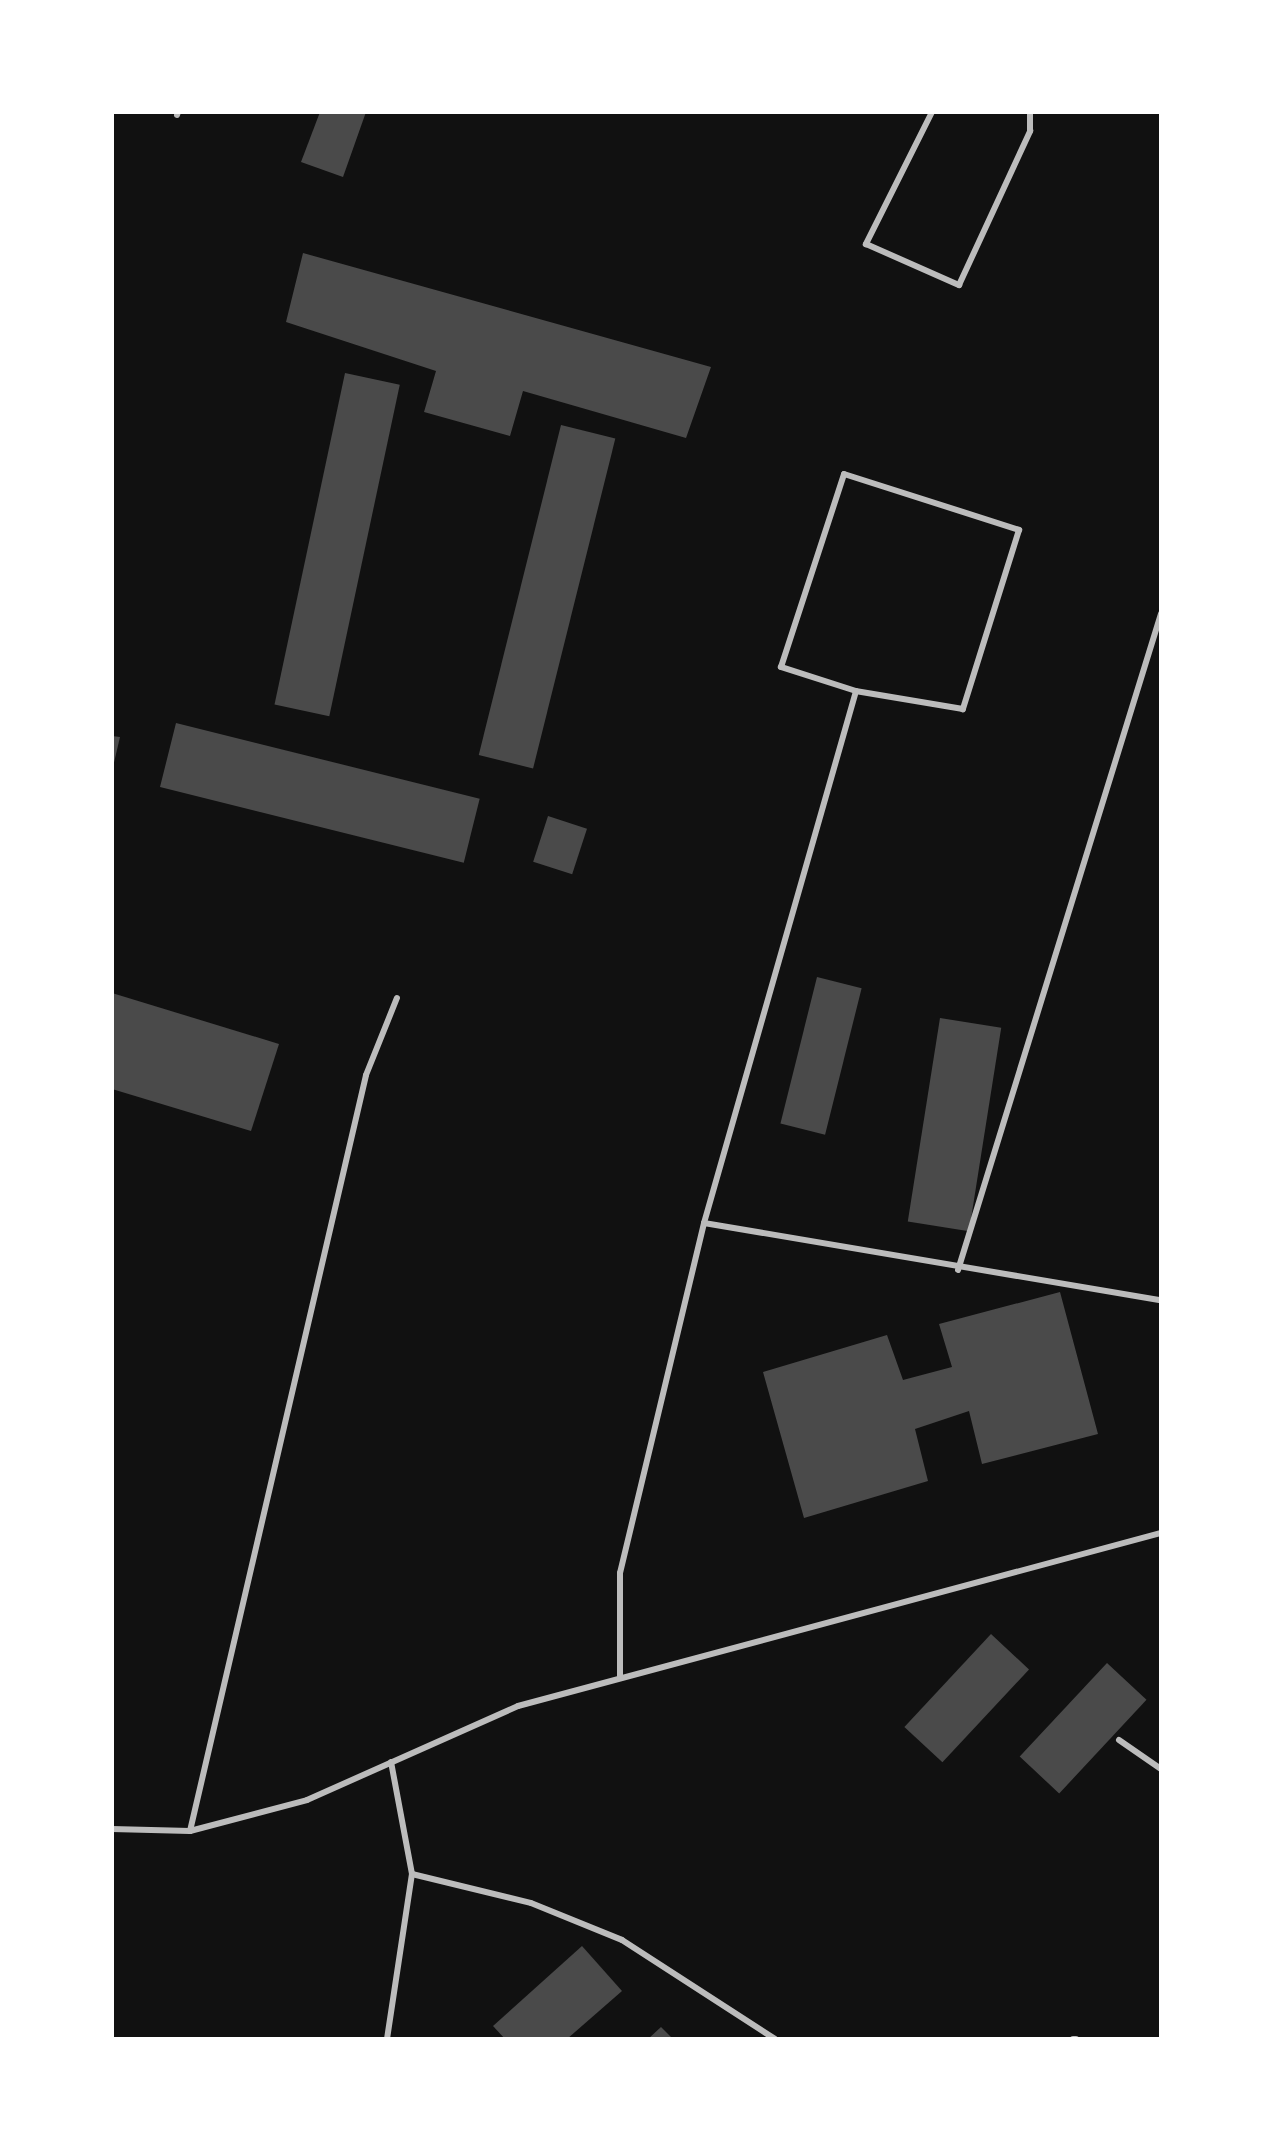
<!DOCTYPE html>
<html>
<head>
<meta charset="utf-8">
<style>
	body { margin:0 }
	#map { position:relative; width:1273px; height:2151px; overflow:hidden; background:#111; font-family:Manrope,sans-serif }
	div>[style] { position:absolute }
	[style*='--x'] { left:calc(var(--x)*1px); top:calc(var(--y)*1px); width:calc(var(--w)*1px); rotate:calc(var(--a)*1deg) }
	.building>* { inset:0; background:#4a4a4a; transform-origin:0 0 }
	.service>* { height:6px; margin:-3px; padding:0 3px; transform-origin:3px; border-radius:3px; background:#bcbcbc }
	span { translate:-50% -50%; white-space:nowrap; text-align:center; line-height:1.15; -webkit-text-stroke:7px #fff; paint-order:stroke }
	.frame { position:absolute; inset:0; border:114px solid #fff; pointer-events:none }
</style>
</head>
<body>
<div id="map">
	<div class="building">
		<div style="clip-path:polygon(320px 112px,366px 112px,343px 177px,301px 162px)"></div>
		<div style="clip-path:polygon(303px 253px,711px 367px,686px 438px,523px 391px,510px 436px,424px 412px,436px 371px,286px 322px)"></div>
		<div style="left:345px;top:373px;width:56px;height:339px;rotate:12deg"></div>
		<div style="left:561px;top:425px;width:56px;height:340px;rotate:14deg"></div>
		<div style="left:176px;top:723px;width:313px;height:66px;rotate:14deg"></div>
		<div style="clip-path:polygon(112px 736px,120px 737px,113px 767px,112px 767px)"></div>
		<div style="left:548px;top:816px;width:41px;height:48px;rotate:18deg"></div>
		<div style="left:817px;top:977px;width:46px;height:151px;rotate:14deg"></div>
		<div style="clip-path:polygon(112px 993px,279px 1044px,251px 1131px,112px 1089px)"></div>
		<div style="left:940px;top:1018px;width:62px;height:206px;rotate:9deg"></div>
		<div style="clip-path:polygon(1060px 1292px,1098px 1434px,982px 1464px,969px 1411px,915px 1429px,928px 1481px,804px 1518px,763px 1372px,887px 1335px,903px 1380px,952px 1367px,939px 1324px)"></div>
		<div style="left:991px;top:1634px;width:52px;height:127px;rotate:43deg"></div>
		<div style="left:1107px;top:1663px;width:54px;height:128px;rotate:43deg"></div>
		<div style="clip-path:polygon(582px 1946px,622px 1991px,567px 2039px,505px 2039px,493px 2026px)"></div>
		<div style="clip-path:polygon(661px 2027px,673px 2039px,648px 2039px)"></div>
	</div>
	<div class="service">
		<div style="--x:932;--y:112;--w:148;--a:116.6"></div>
		<div style="--x:866;--y:244;--w:102;--a:23.8"></div>
		<div style="--x:959;--y:285;--w:170;--a:-65.2"></div>
		<div style="--x:1030;--y:131;--w:19;--a:-90"></div>
		<div style="--x:177;--y:115;--w:3;--a:-72"></div>
		<div style="--x:704;--y:1223;--w:463;--a:9.6"></div>
		<div style="--x:958;--y:1270;--w:687;--a:-72.81"></div>
		<div style="--x:620;--y:1676;--w:103;--a:-90"></div>
		<div style="--x:620;--y:1573;--w:360;--a:-76.5"></div>
		<div style="--x:704;--y:1223;--w:553;--a:-74.05"></div>
		<div style="--x:856;--y:691;--w:79;--a:-162.3"></div>
		<div style="--x:781;--y:667;--w:203;--a:-71.9"></div>
		<div style="--x:844;--y:474;--w:184;--a:17.7"></div>
		<div style="--x:1019;--y:530;--w:188;--a:107.4"></div>
		<div style="--x:963;--y:709;--w:109;--a:-170.5"></div>
		<div style="--x:1119;--y:1740;--w:51;--a:34.6"></div>
		<div style="--x:112;--y:1829;--w:78;--a:1.5"></div>
		<div style="--x:190;--y:1831;--w:121;--a:-14.8"></div>
		<div style="--x:307;--y:1800;--w:231;--a:-24"></div>
		<div style="--x:518;--y:1706;--w:666;--a:-15.06"></div>
		<div style="--x:190;--y:1831;--w:776;--a:-76.89"></div>
		<div style="--x:366;--y:1075;--w:83;--a:-68.1"></div>
		<div style="--x:412;--y:1874;--w:122;--a:13.7"></div>
		<div style="--x:531;--y:1903;--w:98;--a:22.1"></div>
		<div style="--x:622;--y:1940;--w:182;--a:32.9"></div>
		<div style="--x:387;--y:2039;--w:167;--a:-81.4"></div>
		<div style="--x:412;--y:1874;--w:114;--a:-100.6"></div>
		<div style="--x:1073;--y:2039;--w:3;--a:0"></div>
	</div>
	<div class="frame"></div>
</div>
</body>
</html>
